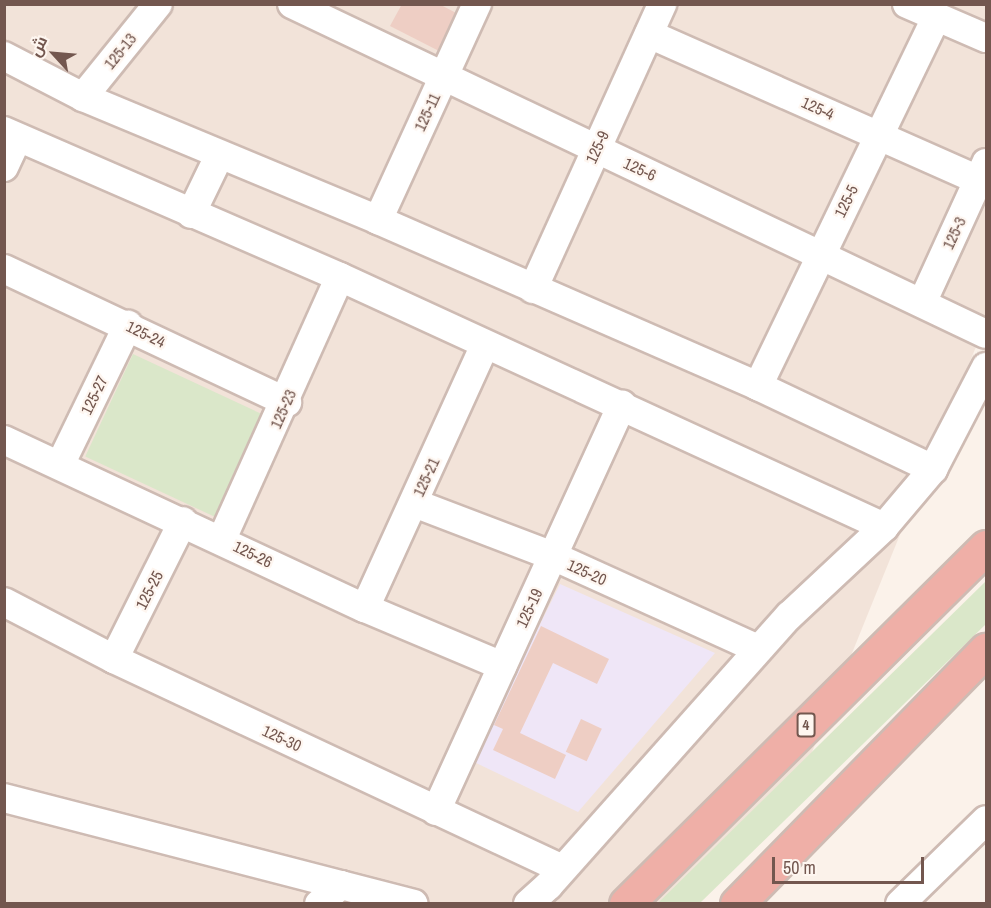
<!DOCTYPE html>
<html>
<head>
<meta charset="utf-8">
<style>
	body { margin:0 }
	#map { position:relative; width:991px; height:908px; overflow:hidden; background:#fbf2ea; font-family:"Archivo Narrow",Cairo,sans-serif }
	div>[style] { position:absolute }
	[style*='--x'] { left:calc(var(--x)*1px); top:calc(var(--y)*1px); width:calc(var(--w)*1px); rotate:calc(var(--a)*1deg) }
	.residential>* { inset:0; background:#f2e3d9 }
	.education>* { inset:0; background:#efe6f7 }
	.green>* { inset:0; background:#dae7c9; transform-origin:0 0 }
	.building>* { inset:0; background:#eecec4; transform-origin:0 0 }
	.roads { filter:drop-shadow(2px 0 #cebbb3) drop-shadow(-2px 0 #cebbb3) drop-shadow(0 2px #cebbb3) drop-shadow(0 -2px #cebbb3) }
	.minor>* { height:28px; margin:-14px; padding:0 14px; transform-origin:14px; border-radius:14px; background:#fff }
	.highway>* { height:33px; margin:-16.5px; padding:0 16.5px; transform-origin:16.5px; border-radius:16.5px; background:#efafa7 }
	span { translate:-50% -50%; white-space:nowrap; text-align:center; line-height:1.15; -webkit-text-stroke:4.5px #fef6f0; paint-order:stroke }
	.shield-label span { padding:2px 4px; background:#fef6f0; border:2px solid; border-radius:4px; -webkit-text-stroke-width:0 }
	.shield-label { font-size:15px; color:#73574f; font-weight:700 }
	.street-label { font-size:16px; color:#73574f }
	.frame { position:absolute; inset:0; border:6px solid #73574f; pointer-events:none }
	.north { position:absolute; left:24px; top:24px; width:60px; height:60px; -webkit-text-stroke:4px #fef6f0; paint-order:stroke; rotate:296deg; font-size:16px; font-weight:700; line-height:24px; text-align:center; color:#73574f }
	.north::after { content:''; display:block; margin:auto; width:21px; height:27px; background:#73574f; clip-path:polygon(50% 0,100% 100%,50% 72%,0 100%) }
	.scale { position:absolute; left:772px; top:857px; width:152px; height:27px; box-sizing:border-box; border:3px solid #73574f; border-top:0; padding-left:8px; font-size:18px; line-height:21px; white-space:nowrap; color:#73574f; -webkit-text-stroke:4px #fef6f0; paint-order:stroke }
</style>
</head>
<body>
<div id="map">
	<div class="residential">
		<div style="clip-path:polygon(5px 5px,986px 5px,986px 322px,795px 794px,683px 903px,5px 904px)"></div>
	</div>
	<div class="education">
		<div style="clip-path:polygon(560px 584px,715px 653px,578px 812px,472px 761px)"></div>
	</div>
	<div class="green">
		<div style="left:133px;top:354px;width:144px;height:113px;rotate:25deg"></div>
		<div style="clip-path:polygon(986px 581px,986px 624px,700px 903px,658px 903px)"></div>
	</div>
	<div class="building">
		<div style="clip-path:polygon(402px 4px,439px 4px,460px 15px,441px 52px,390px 26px)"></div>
		<div style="clip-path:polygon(541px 626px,609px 659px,597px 684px,553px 663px,520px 733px,566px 755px,555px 779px,493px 750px,503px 729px,494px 725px)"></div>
		<div style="left:581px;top:719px;width:23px;height:36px;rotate:25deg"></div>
	</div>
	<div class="roads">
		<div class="minor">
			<div style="--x:292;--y:4;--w:768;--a:25.43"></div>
			<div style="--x:907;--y:4;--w:86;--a:23.3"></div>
			<div style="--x:649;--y:34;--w:368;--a:23.9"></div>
			<div style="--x:4;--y:56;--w:89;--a:27.4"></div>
			<div style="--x:83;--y:97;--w:320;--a:22.6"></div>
			<div style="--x:378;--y:220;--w:415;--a:23.6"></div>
			<div style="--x:758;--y:386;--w:194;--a:25.4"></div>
			<div style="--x:83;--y:97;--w:119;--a:-51.1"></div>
			<div style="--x:4;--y:131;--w:366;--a:23.5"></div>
			<div style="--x:340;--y:277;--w:599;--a:24.68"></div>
			<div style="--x:4;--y:167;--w:31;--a:-65"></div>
			<div style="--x:191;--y:214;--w:64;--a:-64.2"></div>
			<div style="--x:378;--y:220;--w:238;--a:-65.4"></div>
			<div style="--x:4;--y:269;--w:313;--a:25.2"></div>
			<div style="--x:533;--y:289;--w:313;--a:-65.6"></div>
			<div style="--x:922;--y:303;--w:154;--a:-65.4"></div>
			<div style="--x:758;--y:386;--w:410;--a:-64.2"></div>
			<div style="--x:4;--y:440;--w:398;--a:25"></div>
			<div style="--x:365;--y:608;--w:149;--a:22.9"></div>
			<div style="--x:60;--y:465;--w:156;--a:-64.1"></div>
			<div style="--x:414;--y:503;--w:149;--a:20.9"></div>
			<div style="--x:553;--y:556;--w:225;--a:24.4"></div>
			<div style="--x:222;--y:539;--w:287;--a:-65.8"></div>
			<div style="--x:4;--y:602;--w:124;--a:27.4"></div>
			<div style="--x:114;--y:659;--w:495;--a:25.1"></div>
			<div style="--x:365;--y:608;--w:289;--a:-65.5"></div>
			<div style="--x:114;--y:659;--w:154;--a:-63.4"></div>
			<div style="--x:4;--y:798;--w:348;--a:14.5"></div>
			<div style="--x:436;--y:811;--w:447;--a:-65.4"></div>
			<div style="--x:319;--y:904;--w:29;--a:-41"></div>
			<div style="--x:341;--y:885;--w:75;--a:14.6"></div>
			<div style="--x:528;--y:904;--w:28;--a:-42"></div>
			<div style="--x:549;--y:885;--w:361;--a:-48.3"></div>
			<div style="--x:789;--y:616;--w:130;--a:-43.1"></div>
			<div style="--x:884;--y:527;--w:76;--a:-49.8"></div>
			<div style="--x:933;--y:469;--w:115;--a:-62.5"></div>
			<div style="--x:900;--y:904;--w:120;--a:-44.3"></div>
		</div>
		<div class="highway">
			<div style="--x:626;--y:904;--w:507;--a:-44.76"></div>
			<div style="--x:737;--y:904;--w:356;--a:-45.6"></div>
		</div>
	</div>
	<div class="shield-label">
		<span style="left:806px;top:725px">4</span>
	</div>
	<div class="street-label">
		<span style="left:120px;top:51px;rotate:-51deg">125-13</span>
		<span style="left:818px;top:108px;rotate:24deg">125-4</span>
		<span style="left:427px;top:112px;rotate:-65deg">125-11</span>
		<span style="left:597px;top:147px;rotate:-65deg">125-9</span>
		<span style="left:640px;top:169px;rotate:25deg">125-6</span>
		<span style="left:846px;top:201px;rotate:-64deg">125-5</span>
		<span style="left:954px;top:233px;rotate:-65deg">125-3</span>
		<span style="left:146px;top:334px;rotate:26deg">125-24</span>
		<span style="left:94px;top:395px;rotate:-64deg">125-27</span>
		<span style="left:283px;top:409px;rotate:-66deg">125-23</span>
		<span style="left:426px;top:477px;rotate:-65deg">125-21</span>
		<span style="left:253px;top:554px;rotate:26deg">125-26</span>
		<span style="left:587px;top:572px;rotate:24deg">125-20</span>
		<span style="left:149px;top:590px;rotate:-63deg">125-25</span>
		<span style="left:529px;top:608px;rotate:-65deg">125-19</span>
		<span style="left:282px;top:738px;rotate:25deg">125-30</span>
	</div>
	<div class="frame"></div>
	<div class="north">ش</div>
	<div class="scale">50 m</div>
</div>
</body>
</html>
